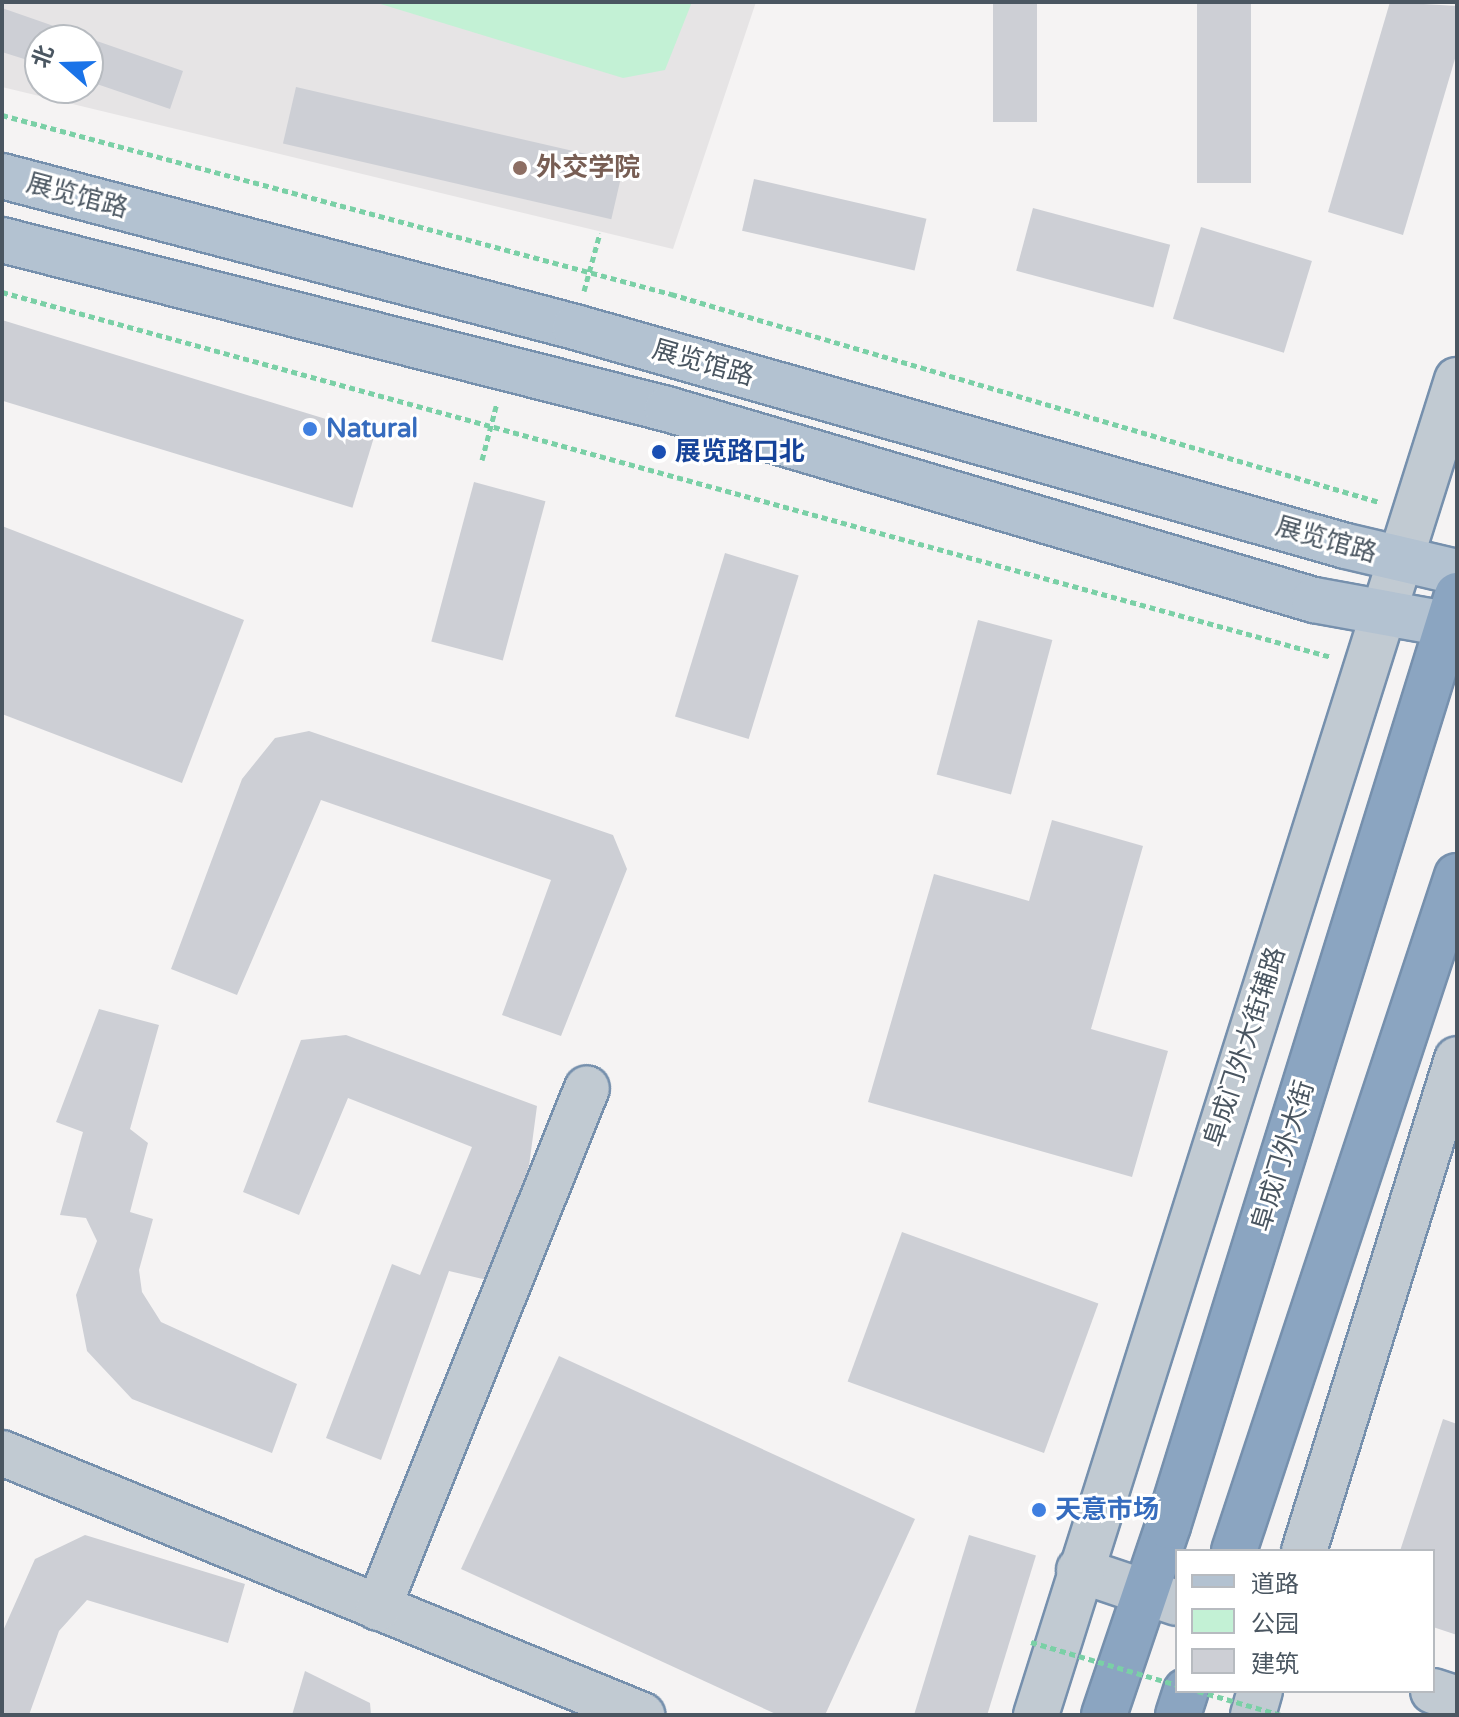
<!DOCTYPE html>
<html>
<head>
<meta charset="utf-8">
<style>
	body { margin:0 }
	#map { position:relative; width:1459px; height:1717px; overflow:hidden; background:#f5f3f3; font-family:"Varela Round","Noto Sans SC",sans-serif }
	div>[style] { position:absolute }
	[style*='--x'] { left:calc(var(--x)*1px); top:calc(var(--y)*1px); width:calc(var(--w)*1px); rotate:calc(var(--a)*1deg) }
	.education>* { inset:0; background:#e6e4e5 }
	.green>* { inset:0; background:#c3f1d5 }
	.building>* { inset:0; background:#cdcfd5; transform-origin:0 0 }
	.path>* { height:5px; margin-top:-2.5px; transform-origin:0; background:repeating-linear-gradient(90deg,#7ad0a6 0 6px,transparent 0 10px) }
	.roads { filter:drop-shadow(2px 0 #7690ad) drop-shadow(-2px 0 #7690ad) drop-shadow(0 2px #7690ad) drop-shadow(0 -2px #7690ad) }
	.minor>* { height:44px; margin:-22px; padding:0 22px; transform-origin:22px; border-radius:22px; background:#c1cad2 }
	.major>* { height:44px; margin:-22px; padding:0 22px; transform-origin:22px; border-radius:22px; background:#b3c2d1 }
	.highway>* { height:44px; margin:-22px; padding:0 22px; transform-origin:22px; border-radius:22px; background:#8ba5c1 }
	.path-bridge>* { height:5px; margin-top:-2.5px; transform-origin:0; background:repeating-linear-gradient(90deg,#7ad0a6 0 6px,transparent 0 10px) }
	.dots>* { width:22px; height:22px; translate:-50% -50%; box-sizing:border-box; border:4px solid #fff; border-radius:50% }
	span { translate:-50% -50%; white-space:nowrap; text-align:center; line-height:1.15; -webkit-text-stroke:6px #fff; paint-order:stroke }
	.education-label { font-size:26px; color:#785e54; font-weight:700 }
	.left { translate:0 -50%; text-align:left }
	.street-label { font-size:26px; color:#4a5661 }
	.shop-label { font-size:26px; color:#366cbe; font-weight:700 }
	.transit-label { font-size:26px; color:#164399; font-weight:700 }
	.frame { position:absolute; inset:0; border:4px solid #4a5661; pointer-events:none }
	.legend { position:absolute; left:1175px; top:1549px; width:260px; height:144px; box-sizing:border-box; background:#fff; border:2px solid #b7bbc0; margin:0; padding:10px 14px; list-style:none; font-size:24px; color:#4a5661 }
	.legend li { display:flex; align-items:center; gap:16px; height:40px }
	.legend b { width:40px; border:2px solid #b7bbc0 }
	.north { position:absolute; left:24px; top:24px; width:80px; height:80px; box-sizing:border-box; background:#fff; border:2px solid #b7bbc0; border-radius:50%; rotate:290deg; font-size:22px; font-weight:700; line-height:32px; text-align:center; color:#4a5661 }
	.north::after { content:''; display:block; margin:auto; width:28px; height:36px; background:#1a73e8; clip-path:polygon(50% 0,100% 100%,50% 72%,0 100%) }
</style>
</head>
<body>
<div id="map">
	<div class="education">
		<div style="clip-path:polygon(evenodd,2px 2px,756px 2px,673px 249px,2px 87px,2px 2px,40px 40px,88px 40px,88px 88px,40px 88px,40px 40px)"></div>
	</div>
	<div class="green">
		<div style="clip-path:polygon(374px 2px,692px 2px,665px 70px,623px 78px)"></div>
	</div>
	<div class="building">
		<div style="left:993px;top:2px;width:44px;height:120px"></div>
		<div style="left:1197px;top:2px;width:54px;height:181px"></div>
		<div style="clip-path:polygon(1390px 2px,1457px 6px,1457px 52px,1403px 235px,1328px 212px)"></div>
		<div style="clip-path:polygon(2px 8px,183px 71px,170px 109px,88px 81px,88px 40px,40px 40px,40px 64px,2px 52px)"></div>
		<div style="left:296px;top:87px;width:337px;height:58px;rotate:13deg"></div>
		<div style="left:754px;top:179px;width:177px;height:53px;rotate:13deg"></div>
		<div style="left:1033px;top:208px;width:142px;height:65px;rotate:15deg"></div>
		<div style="left:1201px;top:227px;width:116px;height:96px;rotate:17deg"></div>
		<div style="left:2px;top:320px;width:390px;height:77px;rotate:17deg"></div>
		<div style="left:474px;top:482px;width:74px;height:165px;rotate:15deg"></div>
		<div style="clip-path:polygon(2px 526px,244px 620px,182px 783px,2px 714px)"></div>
		<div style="left:725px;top:553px;width:77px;height:171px;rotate:17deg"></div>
		<div style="left:978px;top:620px;width:77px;height:160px;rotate:15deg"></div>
		<div style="clip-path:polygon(309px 731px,613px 835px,627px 869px,561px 1036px,502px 1015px,551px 880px,321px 800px,237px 995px,171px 969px,242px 779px,275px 738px)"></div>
		<div style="clip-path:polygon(1052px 820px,1143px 846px,1091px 1029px,1168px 1051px,1132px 1177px,868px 1102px,934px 874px,1029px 901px)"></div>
		<div style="clip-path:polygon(99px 1009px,159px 1025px,130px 1129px,148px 1143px,130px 1212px,153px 1219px,139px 1270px,142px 1292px,161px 1322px,297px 1384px,272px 1453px,132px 1399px,87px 1351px,76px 1295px,97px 1241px,86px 1218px,60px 1215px,83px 1132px,56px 1122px)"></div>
		<div style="clip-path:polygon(346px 1035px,537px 1106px,529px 1166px,487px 1280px,449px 1271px,381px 1460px,326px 1438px,392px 1264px,420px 1275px,472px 1147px,348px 1098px,299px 1215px,243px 1192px,301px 1040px)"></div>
		<div style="left:902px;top:1232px;width:209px;height:159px;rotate:20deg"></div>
		<div style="clip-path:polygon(559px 1356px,915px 1519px,825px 1715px,778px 1715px,461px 1569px)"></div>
		<div style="clip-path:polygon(1443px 1419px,1457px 1424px,1457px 1635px,1433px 1627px,1433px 1551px,1400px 1551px)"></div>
		<div style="clip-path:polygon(85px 1535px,245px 1584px,228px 1643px,87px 1600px,59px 1631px,29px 1715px,2px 1715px,2px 1633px,35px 1559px)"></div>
		<div style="left:969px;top:1535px;width:70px;height:189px;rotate:17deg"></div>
		<div style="clip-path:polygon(305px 1671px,370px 1703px,371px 1715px,292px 1715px)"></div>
	</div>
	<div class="path">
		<div style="--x:2;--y:115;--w:693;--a:14.98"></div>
		<div style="--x:671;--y:294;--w:738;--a:16.37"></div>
		<div style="--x:584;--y:291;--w:60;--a:-74.6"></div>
		<div style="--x:2;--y:292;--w:1379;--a:15.35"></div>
		<div style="--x:482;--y:460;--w:59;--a:-75.3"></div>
	</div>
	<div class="roads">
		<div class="minor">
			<div style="--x:2;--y:1453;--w:692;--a:22.26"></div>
			<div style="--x:1304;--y:1551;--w:515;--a:-72.73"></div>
			<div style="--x:1079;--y:1570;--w:103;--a:18.6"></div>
			<div style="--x:378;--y:1608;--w:560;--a:-68.1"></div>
			<div style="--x:1433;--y:1691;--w:25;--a:18"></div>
			<div style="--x:1036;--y:1715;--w:1400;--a:-72.5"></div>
			<div style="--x:1253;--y:1715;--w:25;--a:-74"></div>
		</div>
		<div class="major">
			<div style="--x:2;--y:176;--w:593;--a:14.76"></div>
			<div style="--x:575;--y:327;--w:801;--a:15.86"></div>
			<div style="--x:1346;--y:546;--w:114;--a:13.2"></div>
			<div style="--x:2;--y:240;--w:686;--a:14.26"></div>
			<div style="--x:667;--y:409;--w:675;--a:16.45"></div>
			<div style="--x:1314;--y:600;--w:145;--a:10.3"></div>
		</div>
		<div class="highway">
			<div style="--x:1234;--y:1551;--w:711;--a:-71.72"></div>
			<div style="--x:1104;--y:1715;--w:200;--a:-71.3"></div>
			<div style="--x:1168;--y:1526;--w:975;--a:-72.75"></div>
			<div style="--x:1178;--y:1715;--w:25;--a:-72"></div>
		</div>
	</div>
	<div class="path-bridge">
		<div style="--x:1031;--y:1642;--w:152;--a:16.4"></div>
		<div style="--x:1198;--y:1691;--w:86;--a:16.1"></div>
	</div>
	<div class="dots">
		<div style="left:520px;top:168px;background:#8d6e63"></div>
		<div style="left:310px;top:429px;background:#3f7fe0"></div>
		<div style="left:659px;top:452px;background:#1a4fb4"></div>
		<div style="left:1039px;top:1510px;background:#3f7fe0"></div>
	</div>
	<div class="education-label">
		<span class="left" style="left:536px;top:168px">外交学院</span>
	</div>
	<div class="street-label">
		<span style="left:77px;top:196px;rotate:15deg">展览馆路</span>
		<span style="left:703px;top:363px;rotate:16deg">展览馆路</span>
		<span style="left:1326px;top:540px;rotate:16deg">展览馆路</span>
		<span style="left:1245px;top:1047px;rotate:-72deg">阜成门外大街辅路</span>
		<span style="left:1283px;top:1156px;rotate:-73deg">阜成门外大街</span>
	</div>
	<div class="shop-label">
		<span class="left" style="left:326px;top:429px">Natural</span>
		<span class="left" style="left:1055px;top:1510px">天意市场</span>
	</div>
	<div class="transit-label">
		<span class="left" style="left:675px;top:452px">展览路口北</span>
	</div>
	<div class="frame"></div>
	<ul class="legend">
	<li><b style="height:10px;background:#b3c2d1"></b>道路</li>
	<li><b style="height:22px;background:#c3f1d5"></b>公园</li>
	<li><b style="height:22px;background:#cdcfd5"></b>建筑</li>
	</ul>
	<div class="north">北</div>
</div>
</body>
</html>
